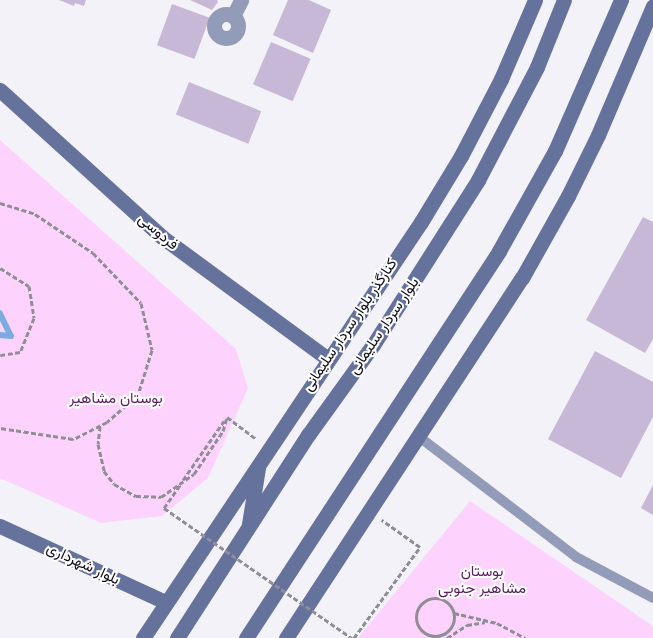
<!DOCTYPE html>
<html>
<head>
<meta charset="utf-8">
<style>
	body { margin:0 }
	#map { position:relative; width:653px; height:638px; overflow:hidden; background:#f3f2f9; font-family:"Nunito Sans",Vazirmatn,sans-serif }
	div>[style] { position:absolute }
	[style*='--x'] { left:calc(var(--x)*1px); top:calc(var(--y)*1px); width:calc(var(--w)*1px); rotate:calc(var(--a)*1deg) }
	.green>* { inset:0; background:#fdd3fe }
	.stream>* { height:5.5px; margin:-2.75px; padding:0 2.75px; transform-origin:2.75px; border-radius:2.75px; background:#7aace3 }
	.building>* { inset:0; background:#c7b8d7; transform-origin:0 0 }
	.path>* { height:3px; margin-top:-1.5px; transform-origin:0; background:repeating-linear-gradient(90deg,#8f8e97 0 5px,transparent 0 7.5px) }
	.path>.ring { margin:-1.5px; padding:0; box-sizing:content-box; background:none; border:3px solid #8f8e97; border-radius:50% }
	.lane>* { height:10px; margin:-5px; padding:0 5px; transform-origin:5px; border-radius:5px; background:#929cb9 }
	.street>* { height:15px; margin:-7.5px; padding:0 7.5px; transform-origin:7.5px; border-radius:7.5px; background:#929cb9 }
	.street>.ring { margin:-7.5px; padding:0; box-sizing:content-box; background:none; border:15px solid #929cb9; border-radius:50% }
	.secondary>* { height:15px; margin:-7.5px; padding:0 7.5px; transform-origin:7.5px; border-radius:7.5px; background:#65729b }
	.path-bridge>* { height:3px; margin-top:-1.5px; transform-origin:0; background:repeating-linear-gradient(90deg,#8f8e97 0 5px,transparent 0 7.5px) }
	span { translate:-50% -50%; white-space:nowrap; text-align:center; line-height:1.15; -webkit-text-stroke:4px #fff; paint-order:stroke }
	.street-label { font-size:15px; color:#0e0d18 }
	.park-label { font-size:15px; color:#5b1c5e }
</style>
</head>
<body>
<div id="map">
	<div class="green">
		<div style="clip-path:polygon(0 140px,236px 349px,248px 388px,208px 478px,162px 516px,101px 523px,0 478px)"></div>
		<div style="clip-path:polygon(470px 501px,653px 626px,653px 638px,358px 638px)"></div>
	</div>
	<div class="stream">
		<div style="--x:0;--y:313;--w:25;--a:64"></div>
		<div style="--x:0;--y:335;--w:11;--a:5"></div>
	</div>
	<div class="building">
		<div style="clip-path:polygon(59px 0,86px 0,84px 6px,75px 3px,74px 6px)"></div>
		<div style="clip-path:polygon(190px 0,217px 0,218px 2px,212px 10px)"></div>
		<div style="clip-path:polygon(288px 0,309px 0,331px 10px,313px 53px,273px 35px)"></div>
		<div style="left:172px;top:4px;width:40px;height:44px;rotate:20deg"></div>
		<div style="left:271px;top:42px;width:43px;height:46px;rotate:23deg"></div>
		<div style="left:189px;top:82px;width:78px;height:35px;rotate:22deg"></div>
		<div style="clip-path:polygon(643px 217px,653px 222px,653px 339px,645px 353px,586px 320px)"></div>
		<div style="clip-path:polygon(595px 351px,653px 382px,653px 417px,621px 478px,548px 439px)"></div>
		<div style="clip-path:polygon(653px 485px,653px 515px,641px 508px)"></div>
	</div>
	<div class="path">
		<div style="--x:0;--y:203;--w:37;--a:17"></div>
		<div style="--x:35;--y:214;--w:70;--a:33.9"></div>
		<div style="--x:93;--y:253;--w:69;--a:46.2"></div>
		<div style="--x:141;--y:303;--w:48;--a:76.8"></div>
		<div style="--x:152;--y:350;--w:47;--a:107.3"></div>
		<div style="--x:138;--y:395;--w:41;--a:138.9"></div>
		<div style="--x:107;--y:422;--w:38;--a:153"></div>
		<div style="--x:73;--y:439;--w:74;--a:-171.4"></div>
		<div style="--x:0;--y:268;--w:34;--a:32"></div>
		<div style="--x:29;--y:286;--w:32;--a:81"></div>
		<div style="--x:34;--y:318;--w:37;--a:112"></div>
		<div style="--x:20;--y:352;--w:20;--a:171"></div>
		<div style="--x:227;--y:417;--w:36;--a:37"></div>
		<div style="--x:100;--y:426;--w:18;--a:96"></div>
		<div style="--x:98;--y:444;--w:28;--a:77"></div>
		<div style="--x:104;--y:471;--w:16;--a:52"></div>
		<div style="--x:114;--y:484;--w:25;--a:29"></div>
		<div style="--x:136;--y:496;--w:25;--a:2"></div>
		<div style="--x:161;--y:497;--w:40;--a:-34.9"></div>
		<div style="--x:194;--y:474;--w:52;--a:-56"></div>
		<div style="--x:223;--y:431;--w:15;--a:-74"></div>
		<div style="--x:183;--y:480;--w:72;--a:-55.2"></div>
		<div style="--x:164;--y:508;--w:28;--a:-55"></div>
		<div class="ring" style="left:416px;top:598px;width:35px;height:35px"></div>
		<div style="--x:454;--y:613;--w:44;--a:13.1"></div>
		<div style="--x:497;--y:623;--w:32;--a:28"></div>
		<div style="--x:354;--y:638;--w:112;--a:-54"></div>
		<div style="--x:420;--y:547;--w:47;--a:-144.6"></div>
		<div style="--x:447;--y:638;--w:24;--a:-33"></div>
		<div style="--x:467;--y:625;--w:18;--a:-9"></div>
	</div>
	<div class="lane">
		<div style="--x:418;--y:436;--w:199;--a:37.4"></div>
		<div style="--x:576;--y:557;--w:87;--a:28"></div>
	</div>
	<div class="street">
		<div class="ring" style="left:214px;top:14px;width:9px;height:9px"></div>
		<div style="--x:233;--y:16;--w:18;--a:-63"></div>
	</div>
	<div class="secondary">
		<div style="--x:0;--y:90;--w:219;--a:42.2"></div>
		<div style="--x:162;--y:237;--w:206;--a:36.3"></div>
		<div style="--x:249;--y:524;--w:57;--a:-80.9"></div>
		<div style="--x:0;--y:526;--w:182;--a:24.7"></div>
		<div style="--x:143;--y:638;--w:500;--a:-56.25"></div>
		<div style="--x:421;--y:222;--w:77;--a:-58.8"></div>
		<div style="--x:461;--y:156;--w:87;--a:-62.5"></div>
		<div style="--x:501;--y:79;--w:86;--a:-66.7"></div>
		<div style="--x:177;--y:638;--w:242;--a:-57.2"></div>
		<div style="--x:308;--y:435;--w:111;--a:-54.2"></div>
		<div style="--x:373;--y:345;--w:196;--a:-57.5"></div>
		<div style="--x:478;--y:180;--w:127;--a:-62.4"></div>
		<div style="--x:537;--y:67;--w:72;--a:-68.1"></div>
		<div style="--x:246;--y:638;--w:462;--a:-56.8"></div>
		<div style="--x:499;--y:251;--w:115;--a:-60.8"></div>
		<div style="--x:555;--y:151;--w:165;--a:-66.4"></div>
		<div style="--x:286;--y:638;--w:430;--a:-56.8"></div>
		<div style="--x:522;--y:278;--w:94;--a:-60.7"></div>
		<div style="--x:568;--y:196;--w:68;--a:-63.8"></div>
		<div style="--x:598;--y:135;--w:140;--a:-66.9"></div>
	</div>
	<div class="path-bridge">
		<div style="--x:164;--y:508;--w:229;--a:34.7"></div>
	</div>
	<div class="street-label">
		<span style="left:158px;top:232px;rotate:40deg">فردوسی</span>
		<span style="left:350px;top:325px;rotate:-56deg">کنارگذر بلوار سردار سلیمانی</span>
		<span style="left:384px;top:326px;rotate:-56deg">بلوار سردار سلیمانی</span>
		<span style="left:83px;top:564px;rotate:25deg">بلوار شهرداری</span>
	</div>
	<div class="park-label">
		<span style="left:116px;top:399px">بوستان مشاهیر</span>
		<span style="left:482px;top:580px">بوستان<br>مشاهیر جنوبی</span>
	</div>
</div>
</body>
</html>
